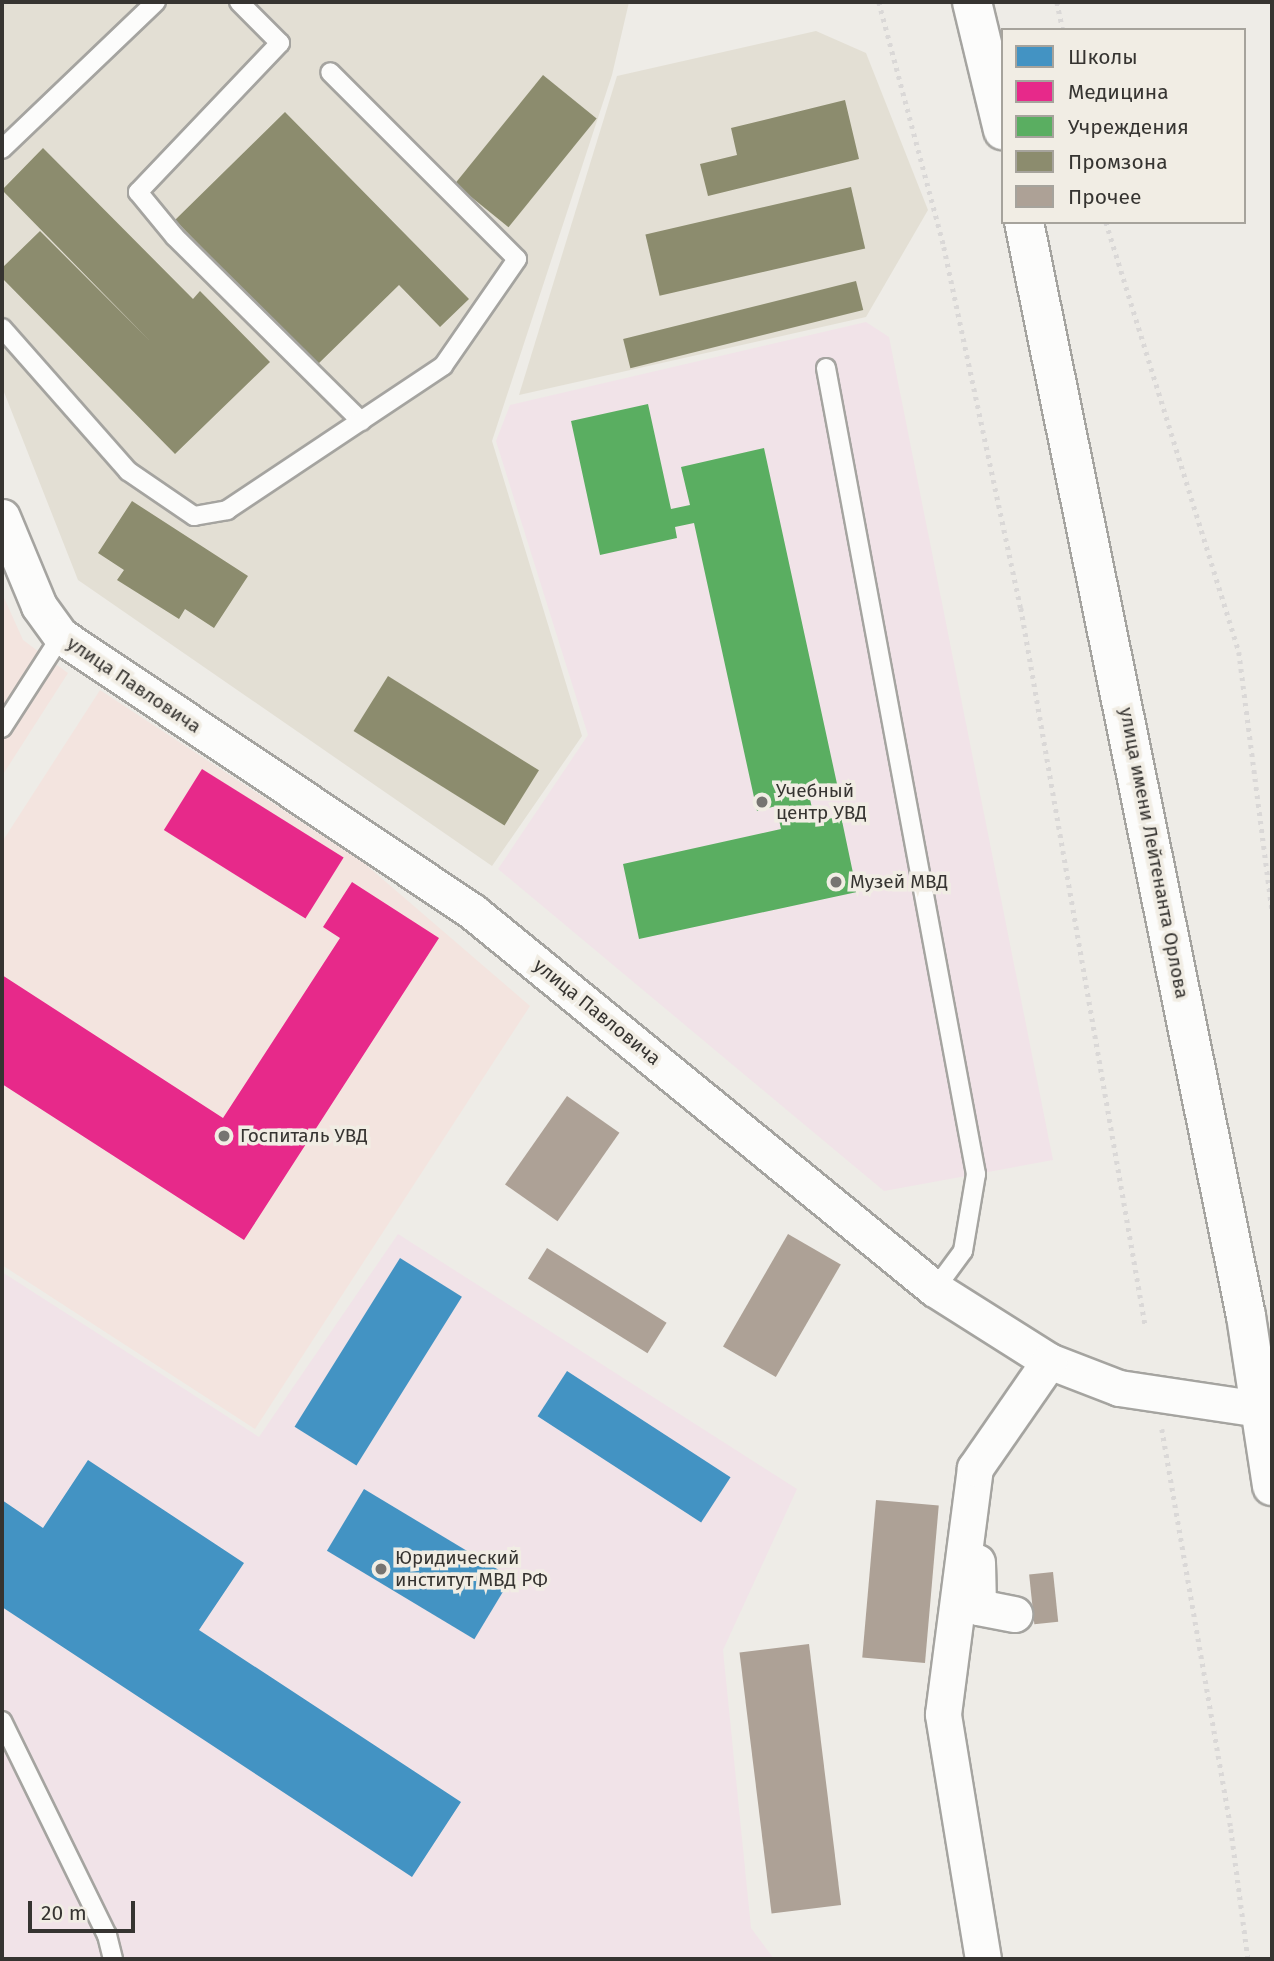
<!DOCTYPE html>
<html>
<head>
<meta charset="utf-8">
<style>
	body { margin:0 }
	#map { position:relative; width:1274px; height:1961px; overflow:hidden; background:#eeece7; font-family:"Fira Sans",sans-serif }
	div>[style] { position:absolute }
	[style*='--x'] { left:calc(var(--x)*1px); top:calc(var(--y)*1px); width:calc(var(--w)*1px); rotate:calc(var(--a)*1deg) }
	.built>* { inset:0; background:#e3dfd4 }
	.education>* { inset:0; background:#f1e3e8 }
	.medical>* { inset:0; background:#f3e4df }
	.schools>* { inset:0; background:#4393c3; transform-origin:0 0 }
	.health>* { inset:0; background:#e7298a; transform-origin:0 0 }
	.public>* { inset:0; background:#5aae61 }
	.industry>* { inset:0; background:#8c8c6e; transform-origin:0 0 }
	.building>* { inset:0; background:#ada196; transform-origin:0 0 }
	.path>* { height:4.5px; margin-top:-2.25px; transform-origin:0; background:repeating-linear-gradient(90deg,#dad8d7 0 3.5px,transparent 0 8.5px) }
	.roads { filter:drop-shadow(2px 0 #a5a4a0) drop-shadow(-2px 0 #a5a4a0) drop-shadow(0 2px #a5a4a0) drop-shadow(0 -2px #a5a4a0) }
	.service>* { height:18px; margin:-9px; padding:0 9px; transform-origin:9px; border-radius:9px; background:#fcfcfb }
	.minor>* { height:35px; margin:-17.5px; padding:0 17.5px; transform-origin:17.5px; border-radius:17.5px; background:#fcfcfb }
	.secondary>* { height:38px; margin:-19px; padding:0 19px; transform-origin:19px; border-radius:19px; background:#fcfcfb }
	.dots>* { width:19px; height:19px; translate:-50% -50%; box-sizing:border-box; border:4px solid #f1ede4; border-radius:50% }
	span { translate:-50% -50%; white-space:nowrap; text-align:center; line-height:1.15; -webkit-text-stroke:7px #f1ede4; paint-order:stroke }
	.street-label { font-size:19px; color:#363431 }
	.poi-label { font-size:19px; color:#363431 }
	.left { translate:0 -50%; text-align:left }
	.frame { position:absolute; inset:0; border:4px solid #363431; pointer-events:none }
	.legend { position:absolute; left:1001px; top:28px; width:245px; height:196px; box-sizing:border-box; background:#f1ede4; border:2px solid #a6a39c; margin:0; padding:9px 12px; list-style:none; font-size:21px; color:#363431 }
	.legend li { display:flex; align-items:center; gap:14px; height:35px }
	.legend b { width:35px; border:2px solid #a6a39c }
	.scale { position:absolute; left:28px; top:1901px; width:107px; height:32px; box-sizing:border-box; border:4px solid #363431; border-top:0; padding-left:9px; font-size:21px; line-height:24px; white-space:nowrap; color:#363431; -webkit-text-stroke:5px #f1ede4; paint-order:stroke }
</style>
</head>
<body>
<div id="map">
	<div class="built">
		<div style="clip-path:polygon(2px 2px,629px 2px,612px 75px,492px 441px,582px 736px,492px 866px,78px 580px,2px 387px)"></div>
		<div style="clip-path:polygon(816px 31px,866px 53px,928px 210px,866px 317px,519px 395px,617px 76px)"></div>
	</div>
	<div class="education">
		<div style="clip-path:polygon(866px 322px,889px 337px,1053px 1160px,884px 1191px,498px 869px,588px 735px,496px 441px,510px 405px)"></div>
		<div style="clip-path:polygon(398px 1234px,797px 1489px,723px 1650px,751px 1928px,774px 1959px,2px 1959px,2px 1272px,259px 1437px)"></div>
	</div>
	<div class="medical">
		<div style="clip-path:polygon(2px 593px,23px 640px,68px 673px,2px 776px)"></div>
		<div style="clip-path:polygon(100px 690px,365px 864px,530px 1006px,255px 1429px,2px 1265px,2px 842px)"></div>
	</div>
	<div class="schools">
		<div style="left:400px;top:1258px;width:73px;height:199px;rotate:32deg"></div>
		<div style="left:567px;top:1371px;width:195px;height:54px;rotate:33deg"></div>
		<div style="clip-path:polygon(88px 1460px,244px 1563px,199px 1630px,461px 1802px,412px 1877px,2px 1607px,2px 1500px,43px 1528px)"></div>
		<div style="left:364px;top:1489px;width:172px;height:72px;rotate:31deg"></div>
	</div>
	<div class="health">
		<div style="left:202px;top:769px;width:167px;height:72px;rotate:32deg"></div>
		<div style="clip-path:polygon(352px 882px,439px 938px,244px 1240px,2px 1084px,2px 975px,223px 1118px,340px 938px,323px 927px)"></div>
	</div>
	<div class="public">
		<div style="clip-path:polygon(648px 404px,671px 509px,690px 505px,681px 467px,764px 448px,839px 793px,810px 799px,815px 822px,841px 816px,857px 892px,639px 939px,623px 864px,781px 829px,776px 806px,757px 811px,694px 523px,675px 527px,677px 538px,600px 555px,571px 421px)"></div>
	</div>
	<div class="industry">
		<div style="left:543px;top:75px;width:69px;height:140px;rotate:39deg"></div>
		<div style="clip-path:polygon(845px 100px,859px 159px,708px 196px,700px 164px,737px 155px,731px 128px)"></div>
		<div style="clip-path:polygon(285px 112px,469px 299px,440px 327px,399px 285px,317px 365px,175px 220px)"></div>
		<div style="clip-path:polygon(43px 148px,193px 299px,200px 291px,270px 362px,175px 454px,2px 278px,2px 268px,40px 231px,150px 341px,2px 190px)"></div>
		<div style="left:851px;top:187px;width:63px;height:211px;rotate:77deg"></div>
		<div style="left:856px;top:281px;width:30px;height:240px;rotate:76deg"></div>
		<div style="clip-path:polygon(132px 501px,248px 576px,214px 628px,185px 609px,179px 619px,117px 580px,124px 570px,98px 553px)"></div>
		<div style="left:388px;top:676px;width:178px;height:65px;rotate:32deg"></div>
	</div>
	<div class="building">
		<div style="left:567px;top:1096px;width:64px;height:108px;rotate:35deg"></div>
		<div style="left:788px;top:1234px;width:61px;height:130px;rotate:30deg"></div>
		<div style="left:547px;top:1248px;width:141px;height:36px;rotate:32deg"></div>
		<div style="left:876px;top:1500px;width:63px;height:158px;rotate:5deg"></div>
		<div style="left:1053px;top:1572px;width:50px;height:24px;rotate:84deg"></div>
		<div style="left:809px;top:1644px;width:263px;height:70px;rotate:83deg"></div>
	</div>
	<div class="path">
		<div style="--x:879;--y:2;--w:253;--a:75.1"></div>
		<div style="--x:944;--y:247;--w:369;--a:78"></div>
		<div style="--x:1021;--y:608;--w:727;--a:80.17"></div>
		<div style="--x:1057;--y:2;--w:29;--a:78"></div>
		<div style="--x:1106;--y:222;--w:450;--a:72.8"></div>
		<div style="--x:1239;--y:652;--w:261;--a:82.7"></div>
		<div style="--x:1162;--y:1429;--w:406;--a:80.2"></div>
		<div style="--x:1231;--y:1829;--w:131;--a:82.5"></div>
	</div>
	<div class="roads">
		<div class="service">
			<div style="--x:239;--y:2;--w:58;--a:45"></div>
			<div style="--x:280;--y:43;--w:206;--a:133.6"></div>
			<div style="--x:138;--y:192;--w:58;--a:50.6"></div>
			<div style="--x:175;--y:237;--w:262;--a:44.7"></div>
			<div style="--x:2;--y:149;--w:213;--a:-43.7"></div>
			<div style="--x:2;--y:328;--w:191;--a:48.6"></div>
			<div style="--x:128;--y:471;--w:80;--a:34.3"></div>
			<div style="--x:194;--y:516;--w:34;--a:-10"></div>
			<div style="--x:227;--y:510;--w:260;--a:-33.7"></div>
			<div style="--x:443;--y:366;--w:130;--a:-55.3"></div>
			<div style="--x:517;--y:259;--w:264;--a:-135"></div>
			<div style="--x:826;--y:368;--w:820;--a:79.46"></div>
			<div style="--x:976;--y:1174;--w:78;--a:99.6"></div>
			<div style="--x:963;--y:1251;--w:47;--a:126.4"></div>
			<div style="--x:2;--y:728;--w:109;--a:-57.3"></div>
			<div style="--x:2;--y:1721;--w:238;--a:63.9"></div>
			<div style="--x:107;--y:1935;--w:25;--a:76"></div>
		</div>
		<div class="minor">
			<div style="--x:2;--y:517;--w:96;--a:67.4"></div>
			<div style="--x:39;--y:606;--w:37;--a:54"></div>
			<div style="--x:61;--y:636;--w:496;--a:33.8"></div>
			<div style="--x:473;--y:912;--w:596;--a:39.22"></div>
			<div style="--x:935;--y:1289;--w:135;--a:32.3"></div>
			<div style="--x:1049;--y:1361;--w:75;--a:21.1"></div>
			<div style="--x:1119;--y:1388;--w:142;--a:8.5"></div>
			<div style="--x:1259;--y:1409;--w:14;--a:-17"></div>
			<div style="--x:977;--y:1562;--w:45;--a:88.7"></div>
			<div style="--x:978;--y:1607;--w:37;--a:11"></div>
			<div style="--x:983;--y:1959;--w:248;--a:-99.3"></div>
			<div style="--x:943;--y:1714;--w:248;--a:-82.6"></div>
			<div style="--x:975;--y:1468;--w:130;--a:-55.3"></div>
		</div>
		<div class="secondary">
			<div style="--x:972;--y:2;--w:132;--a:76.4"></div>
			<div style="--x:1024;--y:222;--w:1116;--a:78.53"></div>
			<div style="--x:1246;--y:1316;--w:172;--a:81.3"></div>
		</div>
	</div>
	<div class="dots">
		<div style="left:762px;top:802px;background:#767471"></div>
		<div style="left:836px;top:882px;background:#767471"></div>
		<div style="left:224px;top:1136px;background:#767471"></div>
		<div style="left:381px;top:1569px;background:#767471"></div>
	</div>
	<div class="street-label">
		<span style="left:134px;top:685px;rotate:34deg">улица Павловича</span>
		<span style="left:1154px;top:853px;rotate:79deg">улица имени Лейтенанта Орлова</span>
		<span style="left:597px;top:1012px;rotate:39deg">улица Павловича</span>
	</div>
	<div class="poi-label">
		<span class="left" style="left:776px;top:802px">Учебный<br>центр УВД</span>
		<span class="left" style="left:850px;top:882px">Музей МВД</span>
		<span class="left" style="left:240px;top:1136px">Госпиталь УВД</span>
		<span class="left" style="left:395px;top:1569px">Юридический<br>институт МВД РФ</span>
	</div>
	<div class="frame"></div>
	<ul class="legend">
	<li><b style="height:19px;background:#4393c3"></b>Школы</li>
	<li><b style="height:19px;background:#e7298a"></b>Медицина</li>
	<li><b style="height:19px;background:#5aae61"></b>Учреждения</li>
	<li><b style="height:19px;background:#8c8c6e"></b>Промзона</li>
	<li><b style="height:19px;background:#ada196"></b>Прочее</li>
	</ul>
	<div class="scale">20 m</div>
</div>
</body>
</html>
